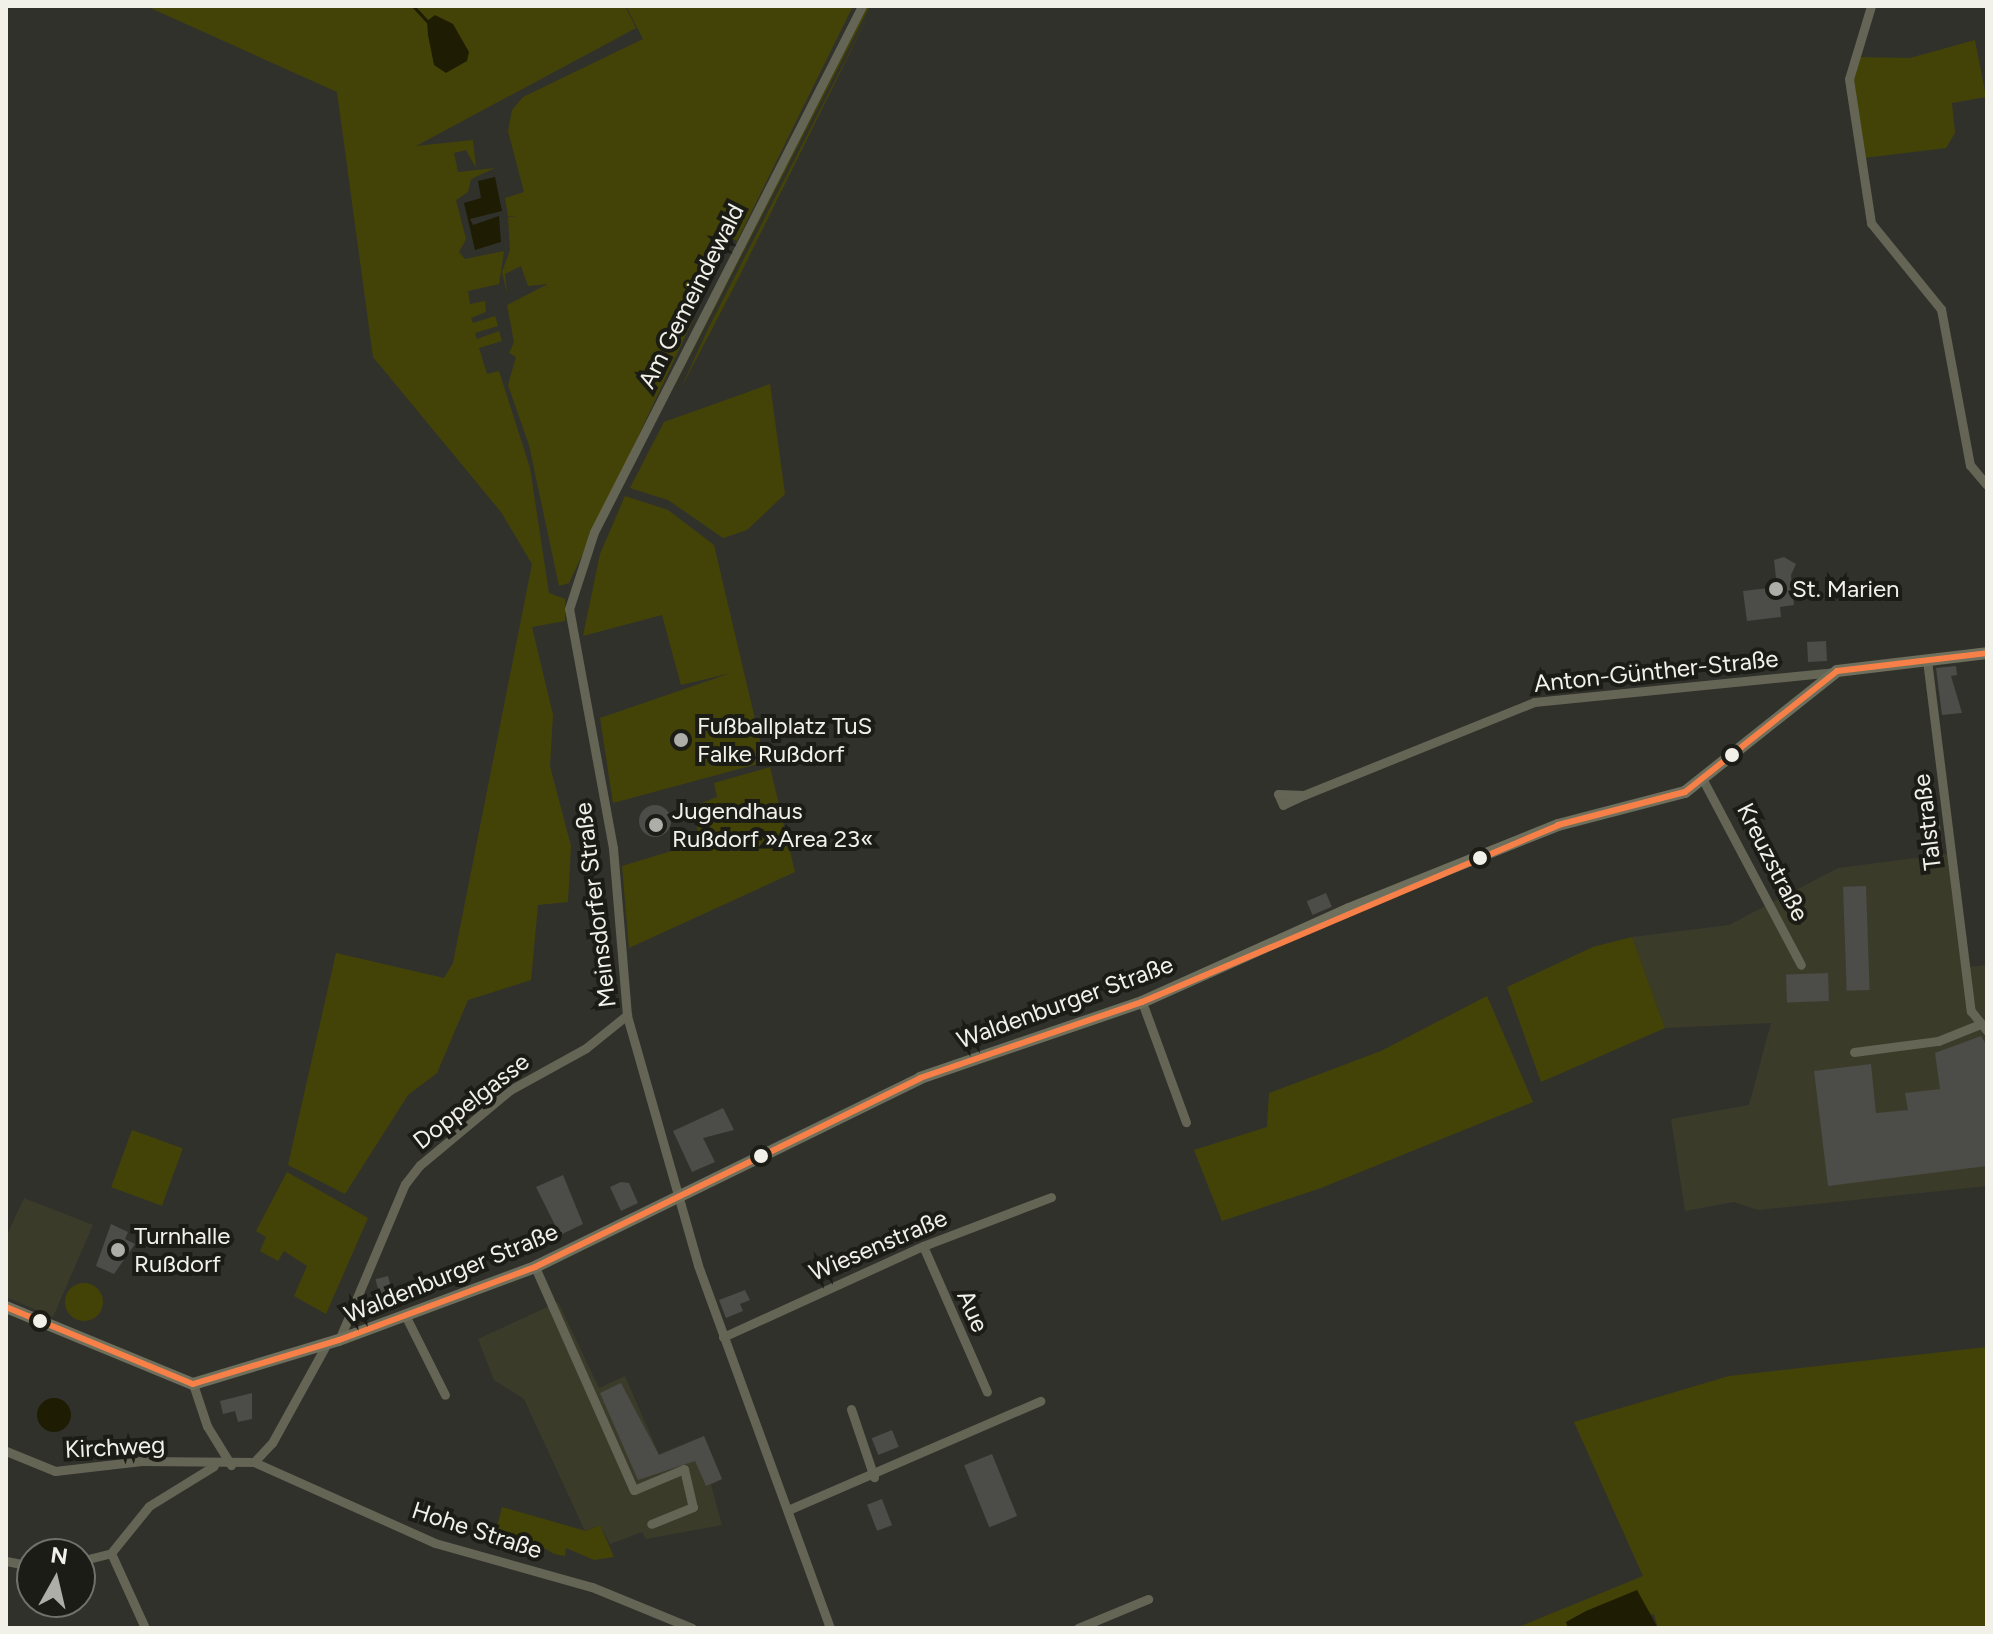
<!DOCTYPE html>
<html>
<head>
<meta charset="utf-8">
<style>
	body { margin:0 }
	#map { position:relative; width:1993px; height:1634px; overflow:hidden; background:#31312c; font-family:Figtree,sans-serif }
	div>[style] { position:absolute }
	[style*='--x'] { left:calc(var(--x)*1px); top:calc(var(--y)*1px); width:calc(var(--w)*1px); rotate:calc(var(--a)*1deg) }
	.built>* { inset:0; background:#3b3b2a }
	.green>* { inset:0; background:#444307; transform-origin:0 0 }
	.round { border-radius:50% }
	.water>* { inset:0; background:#1e1d04 }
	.stream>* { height:3px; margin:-1.5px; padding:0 1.5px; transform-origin:1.5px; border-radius:1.5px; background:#1e1d04 }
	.building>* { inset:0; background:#4c4c48; transform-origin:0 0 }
	.minor>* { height:9px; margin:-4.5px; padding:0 4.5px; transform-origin:4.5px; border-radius:4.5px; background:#656556 }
	.secondary>* { height:12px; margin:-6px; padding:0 6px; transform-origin:6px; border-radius:6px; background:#6f6f5d }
	.bus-1>* { height:6px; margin:-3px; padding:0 3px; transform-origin:3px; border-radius:3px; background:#f78048 }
	.dots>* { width:22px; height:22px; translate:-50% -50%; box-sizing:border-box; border:4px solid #1b1c16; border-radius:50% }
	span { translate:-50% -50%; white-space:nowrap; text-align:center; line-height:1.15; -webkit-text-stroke:8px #1b1c16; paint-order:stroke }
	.street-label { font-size:24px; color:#f1f1ea }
	.poi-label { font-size:24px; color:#f1f1ea }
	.left { translate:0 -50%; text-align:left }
	.frame { position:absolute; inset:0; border:8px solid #f1f1ea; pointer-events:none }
	.north { position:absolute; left:16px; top:1538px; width:80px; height:80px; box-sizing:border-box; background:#1b1c16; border:2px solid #71716b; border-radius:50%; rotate:8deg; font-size:22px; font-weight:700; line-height:32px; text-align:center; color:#f1f1ea }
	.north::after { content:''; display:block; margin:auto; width:28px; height:36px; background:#aeaea8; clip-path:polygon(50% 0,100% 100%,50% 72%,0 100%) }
</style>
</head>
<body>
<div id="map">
	<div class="built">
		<div style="clip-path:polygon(1954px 853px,1969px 967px,1987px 965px,1987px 1186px,1758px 1210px,1734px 1202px,1685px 1211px,1671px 1119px,1749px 1105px,1771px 1023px,1665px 1028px,1632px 937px,1729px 925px,1838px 868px)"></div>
		<div style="clip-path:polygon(24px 1198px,93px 1225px,53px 1317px,6px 1297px,6px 1237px)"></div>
		<div style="clip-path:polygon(558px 1302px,599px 1388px,625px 1376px,659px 1454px,704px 1436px,722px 1479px,711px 1485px,722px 1525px,646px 1539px,642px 1532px,610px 1544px,600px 1525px,585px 1531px,524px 1399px,494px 1380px,478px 1339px)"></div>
	</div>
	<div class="green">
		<div style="clip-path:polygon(146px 6px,625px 6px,636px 28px,416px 146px,473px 140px,476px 168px,466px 150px,454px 153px,458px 172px,495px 168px,471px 179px,468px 192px,456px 200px,466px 239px,459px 252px,465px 259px,504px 251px,499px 284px,468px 291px,470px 304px,485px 301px,486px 312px,471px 318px,473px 323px,495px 316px,498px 326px,475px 333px,477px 339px,499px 331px,502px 341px,479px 348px,487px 374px,499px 371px,530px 468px,549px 593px,565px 599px,565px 621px,532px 627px,553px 715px,550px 766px,571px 846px,568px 902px,538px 905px,531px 980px,468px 1000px,437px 1073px,408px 1095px,345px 1194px,288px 1165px,336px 953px,444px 978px,453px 963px,532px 564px,501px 512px,373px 357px,337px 92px)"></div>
		<div style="clip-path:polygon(626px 6px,853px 6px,737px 241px,731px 238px,685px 315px,693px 320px,569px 583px,559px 586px,529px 445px,508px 385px,516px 357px,509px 353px,514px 342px,507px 305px,548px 284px,528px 286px,521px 266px,505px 274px,507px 293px,502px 272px,510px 250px,508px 217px,518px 216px,508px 216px,505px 198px,524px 192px,508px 131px,512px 110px,523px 97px,643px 39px)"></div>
		<div style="clip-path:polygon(865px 6px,870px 6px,675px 385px,673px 382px)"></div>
		<div style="clip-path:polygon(873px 6px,735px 285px,680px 390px,708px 329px)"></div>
		<div style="clip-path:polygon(1975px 40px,1986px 97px,1952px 103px,1955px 133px,1946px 148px,1864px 158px,1851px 57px,1910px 58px)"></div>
		<div style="clip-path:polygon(770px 384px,785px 494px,747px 530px,723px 538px,668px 500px,630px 488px,664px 422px)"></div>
		<div style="clip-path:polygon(625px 496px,668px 510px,714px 545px,765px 762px,613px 803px,600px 718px,731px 673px,681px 685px,662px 615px,583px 636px,600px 554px)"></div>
		<div style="clip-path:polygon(770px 767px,795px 872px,629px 948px,622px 866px,701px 842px,691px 807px,717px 797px,714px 783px)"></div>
		<div style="clip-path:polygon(1632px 937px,1665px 1028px,1541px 1082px,1507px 987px,1593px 947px)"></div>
		<div style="clip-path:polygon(1487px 996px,1533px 1102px,1321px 1188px,1222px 1221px,1194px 1150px,1267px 1127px,1269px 1093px,1381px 1051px)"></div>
		<div style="left:132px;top:1130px;width:54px;height:61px;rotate:20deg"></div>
		<div style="clip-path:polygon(287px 1172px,368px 1218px,326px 1314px,294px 1296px,307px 1266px,284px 1251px,278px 1261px,260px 1251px,266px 1237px,256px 1231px)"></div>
		<div class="round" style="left:65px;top:1283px;width:38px;height:38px"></div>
		<div style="clip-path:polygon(1987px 1347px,1987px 1627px,1658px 1628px,1654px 1614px,1566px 1622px,1568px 1628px,1516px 1628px,1643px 1576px,1574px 1422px,1729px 1376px)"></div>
		<div style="clip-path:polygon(502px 1507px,586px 1531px,600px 1525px,614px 1557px,594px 1560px,566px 1548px,565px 1556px,554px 1554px,536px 1543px,495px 1535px)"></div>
	</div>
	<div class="water">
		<div style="clip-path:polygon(435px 15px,453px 24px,469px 52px,467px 61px,446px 73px,434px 65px,428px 35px,427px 21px)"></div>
		<div style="clip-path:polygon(495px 177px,502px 211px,470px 219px,473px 225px,499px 216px,501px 242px,475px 250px,464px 203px,481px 198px,478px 181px)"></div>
		<div class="round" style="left:37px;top:1398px;width:34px;height:34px"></div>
		<div style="clip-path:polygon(1637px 1590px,1658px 1628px,1568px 1628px,1566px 1622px,1586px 1611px)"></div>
	</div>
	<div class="stream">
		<div style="--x:413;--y:6;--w:21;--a:47"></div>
	</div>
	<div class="building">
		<div style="clip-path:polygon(1784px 557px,1796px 564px,1791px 575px,1794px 605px,1780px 607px,1781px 617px,1747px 621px,1743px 591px,1777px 587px,1774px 560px)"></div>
		<div style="left:1826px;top:641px;width:20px;height:19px;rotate:87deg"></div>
		<div style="clip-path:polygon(1956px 666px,1957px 675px,1951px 676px,1962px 713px,1942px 715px,1936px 668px)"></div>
		<div class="round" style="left:639px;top:805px;width:32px;height:32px"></div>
		<div style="left:1939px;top:818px;width:31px;height:9px;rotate:83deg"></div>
		<div style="left:1866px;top:886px;width:104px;height:23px;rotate:88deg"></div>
		<div style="left:1326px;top:893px;width:15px;height:21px;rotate:67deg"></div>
		<div style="left:1828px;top:973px;width:28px;height:42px;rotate:88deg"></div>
		<div style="clip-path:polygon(1981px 1036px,1987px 1046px,1987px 1166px,1828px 1186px,1814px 1071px,1871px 1064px,1876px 1113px,1908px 1110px,1905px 1093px,1940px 1089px,1935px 1053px)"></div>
		<div style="clip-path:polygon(723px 1108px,734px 1130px,703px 1138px,715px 1162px,692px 1172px,673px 1131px)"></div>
		<div style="clip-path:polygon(563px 1175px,583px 1224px,560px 1235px,536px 1187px)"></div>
		<div style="clip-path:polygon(621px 1182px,629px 1183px,638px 1203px,621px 1211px,610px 1187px)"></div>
		<div style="clip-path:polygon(111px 1224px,128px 1232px,125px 1239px,135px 1244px,114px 1274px,96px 1266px)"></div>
		<div style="left:388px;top:1276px;width:30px;height:13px;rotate:75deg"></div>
		<div style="clip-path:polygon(745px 1290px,750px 1300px,740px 1304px,743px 1311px,726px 1318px,719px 1300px)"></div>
		<div style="clip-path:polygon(621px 1383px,659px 1455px,704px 1436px,722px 1479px,706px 1486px,695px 1461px,638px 1480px,600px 1393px)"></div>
		<div style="clip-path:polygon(252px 1393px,252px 1419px,238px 1422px,235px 1411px,223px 1414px,220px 1401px)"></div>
		<div style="left:892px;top:1430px;width:18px;height:22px;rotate:68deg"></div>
		<div style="left:992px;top:1454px;width:67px;height:30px;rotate:68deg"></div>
		<div style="left:882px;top:1499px;width:28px;height:16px;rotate:69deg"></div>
	</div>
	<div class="minor">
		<div style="--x:1871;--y:6;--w:76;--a:106.8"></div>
		<div style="--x:1849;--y:79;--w:146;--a:81.3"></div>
		<div style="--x:1871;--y:223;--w:111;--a:50.9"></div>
		<div style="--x:1941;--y:309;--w:159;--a:79.5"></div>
		<div style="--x:1970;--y:465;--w:26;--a:50"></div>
		<div style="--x:1927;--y:660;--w:354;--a:82.9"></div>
		<div style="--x:1971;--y:1011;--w:26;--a:51"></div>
		<div style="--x:1703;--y:780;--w:209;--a:62.1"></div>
		<div style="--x:1304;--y:795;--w:23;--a:155"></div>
		<div style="--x:1283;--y:805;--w:12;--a:-114"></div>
		<div style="--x:1278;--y:794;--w:26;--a:2"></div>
		<div style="--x:1304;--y:795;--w:248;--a:-22"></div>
		<div style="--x:1534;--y:702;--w:301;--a:-5.7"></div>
		<div style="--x:1142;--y:1002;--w:128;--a:69.9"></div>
		<div style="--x:1854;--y:1052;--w:85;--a:-7.5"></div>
		<div style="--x:1938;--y:1041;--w:43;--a:-21.8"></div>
		<div style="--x:923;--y:1246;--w:159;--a:66.3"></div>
		<div style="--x:535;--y:1267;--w:244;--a:66.1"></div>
		<div style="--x:634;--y:1490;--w:54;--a:-22.8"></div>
		<div style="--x:684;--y:1469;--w:39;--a:77"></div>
		<div style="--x:693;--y:1507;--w:45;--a:158"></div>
		<div style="--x:406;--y:1317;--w:87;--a:63.4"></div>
		<div style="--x:723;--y:1337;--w:220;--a:-24.5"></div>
		<div style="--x:923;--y:1246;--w:137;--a:-20.9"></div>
		<div style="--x:339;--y:1340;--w:169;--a:-67.1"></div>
		<div style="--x:405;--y:1184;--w:24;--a:-52"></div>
		<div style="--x:420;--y:1165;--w:117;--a:-39.8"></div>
		<div style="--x:510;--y:1090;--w:87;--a:-28.9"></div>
		<div style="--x:586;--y:1048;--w:53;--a:-38.8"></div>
		<div style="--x:193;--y:1384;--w:44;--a:71.6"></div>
		<div style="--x:207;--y:1426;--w:46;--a:58.4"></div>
		<div style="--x:851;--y:1409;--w:72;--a:71.3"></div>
		<div style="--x:6;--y:1451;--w:53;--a:22.2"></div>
		<div style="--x:55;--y:1471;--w:87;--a:-6.6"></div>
		<div style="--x:141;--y:1461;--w:113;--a:0.5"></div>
		<div style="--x:254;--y:1462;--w:26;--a:-47"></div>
		<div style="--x:272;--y:1443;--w:112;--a:-61.1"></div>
		<div style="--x:254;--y:1462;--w:198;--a:24.1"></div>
		<div style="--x:435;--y:1543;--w:163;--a:15.7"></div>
		<div style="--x:592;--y:1587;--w:108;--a:22.3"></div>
		<div style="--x:788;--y:1510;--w:275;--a:-23.4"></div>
		<div style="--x:111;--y:1553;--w:82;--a:65.6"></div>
		<div style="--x:6;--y:1561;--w:26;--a:11"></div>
		<div style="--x:80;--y:1561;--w:32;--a:-14"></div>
		<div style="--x:111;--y:1553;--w:60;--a:-51"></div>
		<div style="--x:149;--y:1506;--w:76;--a:-31.6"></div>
		<div style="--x:830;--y:1628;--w:386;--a:-110"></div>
		<div style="--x:698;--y:1265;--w:260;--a:-105.9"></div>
		<div style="--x:627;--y:1015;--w:168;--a:-94.8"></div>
		<div style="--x:613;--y:848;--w:243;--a:-100.4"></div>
		<div style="--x:569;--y:609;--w:81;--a:-72"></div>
		<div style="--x:594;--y:532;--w:590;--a:-63"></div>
		<div style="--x:1078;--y:1628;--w:76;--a:-22.5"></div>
	</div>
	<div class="secondary">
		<div style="--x:6;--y:1307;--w:202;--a:22.4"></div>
		<div style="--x:193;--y:1384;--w:152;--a:-16.8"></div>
		<div style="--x:339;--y:1340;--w:209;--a:-20.4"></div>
		<div style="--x:535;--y:1267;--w:429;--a:-26.1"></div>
		<div style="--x:920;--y:1078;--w:235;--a:-18.9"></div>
		<div style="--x:1142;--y:1002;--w:227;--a:-24.2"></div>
		<div style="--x:1349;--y:909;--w:225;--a:-21.9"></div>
		<div style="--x:1558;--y:825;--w:131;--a:-14.6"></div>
		<div style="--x:1685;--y:792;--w:194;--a:-38.5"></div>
		<div style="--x:1837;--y:671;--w:151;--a:-6.8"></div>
	</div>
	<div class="bus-1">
		<div style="--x:6;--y:1307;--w:202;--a:22.4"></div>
		<div style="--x:193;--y:1384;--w:152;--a:-16.8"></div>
		<div style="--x:339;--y:1340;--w:209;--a:-20.4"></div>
		<div style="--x:535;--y:1267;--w:429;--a:-26.1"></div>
		<div style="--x:920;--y:1078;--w:235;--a:-18.9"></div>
		<div style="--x:1142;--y:1002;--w:452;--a:-23"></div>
		<div style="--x:1558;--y:825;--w:131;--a:-14.6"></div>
		<div style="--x:1685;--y:792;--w:194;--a:-38.5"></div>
		<div style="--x:1837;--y:671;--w:151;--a:-6.8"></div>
	</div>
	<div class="dots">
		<div style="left:1776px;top:589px;background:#aeaea8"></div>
		<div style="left:681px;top:740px;background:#aeaea8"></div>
		<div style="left:1732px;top:755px;background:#f1f1ea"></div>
		<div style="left:656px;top:825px;background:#aeaea8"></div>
		<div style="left:1480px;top:858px;background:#f1f1ea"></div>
		<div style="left:761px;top:1156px;background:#f1f1ea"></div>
		<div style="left:118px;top:1250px;background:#aeaea8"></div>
		<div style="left:40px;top:1321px;background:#f1f1ea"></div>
	</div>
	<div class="street-label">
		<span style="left:691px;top:296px;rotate:-63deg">Am Gemeindewald</span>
		<span style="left:1656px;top:671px;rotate:-6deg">Anton-Günther-Straße</span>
		<span style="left:1927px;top:822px;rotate:-97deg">Talstraße</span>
		<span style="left:1773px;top:862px;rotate:63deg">Kreuzstraße</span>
		<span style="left:595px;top:905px;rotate:-97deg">Meinsdorfer Straße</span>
		<span style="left:1065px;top:1002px;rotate:-20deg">Waldenburger Straße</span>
		<span style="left:471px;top:1101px;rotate:-38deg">Doppelgasse</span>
		<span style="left:878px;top:1245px;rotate:-23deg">Wiesenstraße</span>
		<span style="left:451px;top:1273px;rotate:-22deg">Waldenburger Straße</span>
		<span style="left:973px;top:1311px;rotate:66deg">Aue</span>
		<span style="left:115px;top:1447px;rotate:-3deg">Kirchweg</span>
		<span style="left:477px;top:1530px;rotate:18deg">Hohe Straße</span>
	</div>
	<div class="poi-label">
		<span class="left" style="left:1792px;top:589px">St. Marien</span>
		<span class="left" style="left:697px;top:740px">Fußballplatz TuS<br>Falke Rußdorf</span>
		<span class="left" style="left:672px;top:825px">Jugendhaus<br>Rußdorf »Area 23«</span>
		<span class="left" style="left:134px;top:1250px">Turnhalle<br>Rußdorf</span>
	</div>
	<div class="frame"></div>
	<div class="north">N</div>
</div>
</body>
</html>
